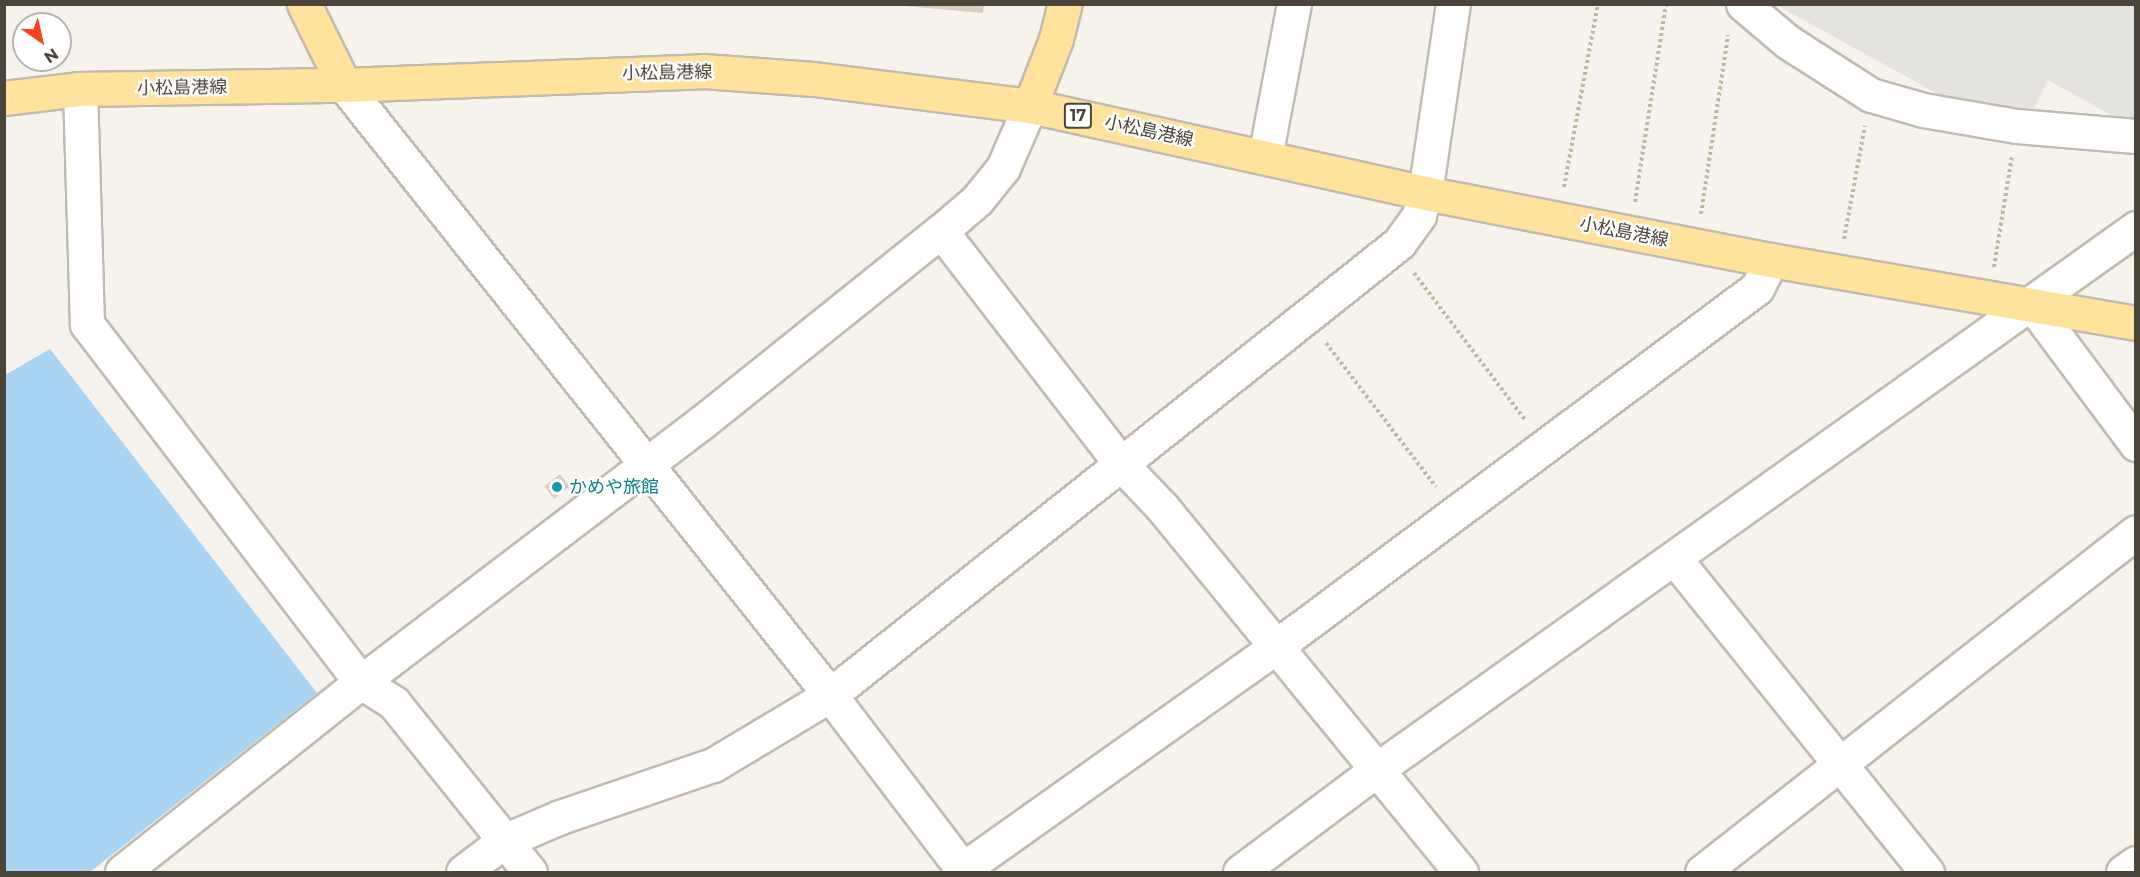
<!DOCTYPE html>
<html>
<head>
<meta charset="utf-8">
<style>
	body { margin:0 }
	#map { position:relative; width:2140px; height:877px; overflow:hidden; background:#f6f3ec; font-family:Montserrat,"Noto Sans JP",sans-serif }
	div>[style] { position:absolute }
	[style*='--x'] { left:calc(var(--x)*1px); top:calc(var(--y)*1px); width:calc(var(--w)*1px); rotate:calc(var(--a)*1deg) }
	.parking>* { inset:0; background:#e5e3e0 }
	.water>* { inset:0; background:#a9d4f2 }
	.building>* { inset:0; background:#d8cfc1; transform-origin:0 0 }
	.path>* { height:4px; margin-top:-2px; transform-origin:0; background:repeating-linear-gradient(90deg,#c4b79f 0 3px,transparent 0 6px) }
	.roads { filter:drop-shadow(2px 0 #c2bbae) drop-shadow(-2px 0 #c2bbae) drop-shadow(0 2px #c2bbae) drop-shadow(0 -2px #c2bbae) }
	.minor>* { height:33px; margin:-16.5px; padding:0 16.5px; transform-origin:16.5px; border-radius:16.5px; background:#fff }
	.major>* { height:33px; margin:-16.5px; padding:0 16.5px; transform-origin:16.5px; border-radius:16.5px; background:#ffe39c }
	.dots>* { width:16px; height:16px; translate:-50% -50%; box-sizing:border-box; border:3px solid #fff; border-radius:50% }
	span { translate:-50% -50%; white-space:nowrap; text-align:center; line-height:1.15; -webkit-text-stroke:4.5px #fff; paint-order:stroke }
	.shield-label span { padding:2px 4px; background:#fff; border:2px solid; border-radius:4px; -webkit-text-stroke-width:0 }
	.shield-label { font-size:16px; color:#4b4439; font-weight:700 }
	.street-label { font-size:18px; color:#4b4439 }
	.culture-label { font-size:18px; color:#0d838f }
	.left { translate:0 -50%; text-align:left }
	.frame { position:absolute; inset:0; border:6px solid #4b4439; pointer-events:none }
	.north { position:absolute; left:12px; top:12px; width:60px; height:60px; box-sizing:border-box; background:#fff; border:2px solid #b7b4b0; border-radius:50%; rotate:146deg; font-size:16px; font-weight:700; line-height:24px; text-align:center; color:#4b4439 }
	.north::after { content:''; display:block; margin:auto; width:21px; height:27px; background:#fc3f1d; clip-path:polygon(50% 0,100% 100%,50% 72%,0 100%) }
</style>
</head>
<body>
<div id="map">
	<div class="parking">
		<div style="clip-path:polygon(1776px 5px,2135px 5px,2135px 121px,2118px 119px,2048px 80px,2033px 110px,1954px 103px)"></div>
	</div>
	<div class="water">
		<div style="clip-path:polygon(50px 349px,317px 693px,90px 872px,5px 872px,5px 375px)"></div>
	</div>
	<div class="building">
		<div style="clip-path:polygon(882px 4px,984px 4px,983px 13px)"></div>
		<div style="left:560px;top:474px;width:16px;height:20px;rotate:52deg"></div>
	</div>
	<div class="path">
		<div style="--x:1564;--y:187;--w:186;--a:-79.5"></div>
		<div style="--x:1635;--y:202;--w:200;--a:-81.1"></div>
		<div style="--x:1701;--y:214;--w:181;--a:-81.4"></div>
		<div style="--x:1844;--y:239;--w:115;--a:-79.5"></div>
		<div style="--x:1994;--y:267;--w:112;--a:-80.8"></div>
		<div style="--x:1414;--y:273;--w:184;--a:52.9"></div>
		<div style="--x:1326;--y:343;--w:181;--a:52.6"></div>
	</div>
	<div class="roads">
		<div class="minor">
			<div style="--x:1743;--y:4;--w:59;--a:40.2"></div>
			<div style="--x:1788;--y:42;--w:98;--a:32.6"></div>
			<div style="--x:1871;--y:95;--w:54;--a:16.1"></div>
			<div style="--x:1923;--y:110;--w:95;--a:9.7"></div>
			<div style="--x:2017;--y:126;--w:119;--a:4.8"></div>
			<div style="--x:344;--y:85;--w:780;--a:51.45"></div>
			<div style="--x:830;--y:695;--w:223;--a:52.7"></div>
			<div style="--x:80;--y:89;--w:235;--a:88.3"></div>
			<div style="--x:87;--y:324;--w:451;--a:52.6"></div>
			<div style="--x:361;--y:682;--w:39;--a:32"></div>
			<div style="--x:394;--y:703;--w:217;--a:51.2"></div>
			<div style="--x:1265;--y:157;--w:156;--a:-79.3"></div>
			<div style="--x:941;--y:231;--w:294;--a:52.3"></div>
			<div style="--x:1121;--y:464;--w:59;--a:46.4"></div>
			<div style="--x:1162;--y:507;--w:472;--a:50.7"></div>
			<div style="--x:2031;--y:303;--w:176;--a:53.3"></div>
			<div style="--x:1675;--y:559;--w:402;--a:51.2"></div>
			<div style="--x:122;--y:872;--w:305;--a:-38.5"></div>
			<div style="--x:361;--y:682;--w:427;--a:-37.3"></div>
			<div style="--x:701;--y:423;--w:307;--a:-38.7"></div>
			<div style="--x:941;--y:231;--w:48;--a:-40.7"></div>
			<div style="--x:977;--y:200;--w:41;--a:-50.9"></div>
			<div style="--x:1003;--y:168;--w:68;--a:-66.5"></div>
			<div style="--x:463;--y:872;--w:51;--a:-37.1"></div>
			<div style="--x:504;--y:841;--w:61;--a:-23.2"></div>
			<div style="--x:560;--y:817;--w:162;--a:-18.8"></div>
			<div style="--x:713;--y:765;--w:136;--a:-30.9"></div>
			<div style="--x:830;--y:695;--w:727;--a:-38.46"></div>
			<div style="--x:1399;--y:243;--w:34;--a:-54"></div>
			<div style="--x:1419;--y:215;--w:23;--a:-75"></div>
			<div style="--x:1425;--y:193;--w:191;--a:-81.6"></div>
			<div style="--x:959;--y:872;--w:387;--a:-35.4"></div>
			<div style="--x:1274;--y:648;--w:602;--a:-36.7"></div>
			<div style="--x:1757;--y:288;--w:31;--a:-63"></div>
			<div style="--x:1240;--y:872;--w:174;--a:-36.8"></div>
			<div style="--x:1379;--y:768;--w:930;--a:-35.5"></div>
			<div style="--x:1702;--y:872;--w:551;--a:-38.08"></div>
			<div style="--x:2123;--y:872;--w:16;--a:-35"></div>
		</div>
		<div class="major">
			<div style="--x:304;--y:4;--w:90;--a:63.7"></div>
			<div style="--x:4;--y:98;--w:77;--a:-6.8"></div>
			<div style="--x:80;--y:89;--w:264;--a:-0.9"></div>
			<div style="--x:344;--y:85;--w:359;--a:-2.2"></div>
			<div style="--x:703;--y:71;--w:111;--a:4.1"></div>
			<div style="--x:814;--y:79;--w:218;--a:7.1"></div>
			<div style="--x:1030;--y:106;--w:404;--a:12.4"></div>
			<div style="--x:1425;--y:193;--w:352;--a:11"></div>
			<div style="--x:1771;--y:260;--w:370;--a:9.8"></div>
			<div style="--x:1030;--y:106;--w:72;--a:-68.8"></div>
			<div style="--x:1056;--y:39;--w:36;--a:-76"></div>
		</div>
	</div>
	<div class="dots">
		<div style="left:557px;top:487px;background:#0f9aa8"></div>
	</div>
	<div class="shield-label">
		<span style="left:1078px;top:116px">17</span>
	</div>
	<div class="street-label">
		<span style="left:667px;top:73px;rotate:-1deg">小松島港線</span>
		<span style="left:182px;top:88px;rotate:-1deg">小松島港線</span>
		<span style="left:1149px;top:131px;rotate:12deg">小松島港線</span>
		<span style="left:1624px;top:232px;rotate:11deg">小松島港線</span>
	</div>
	<div class="culture-label">
		<span class="left" style="left:569px;top:487px">かめや旅館</span>
	</div>
	<div class="frame"></div>
	<div class="north">N</div>
</div>
</body>
</html>
